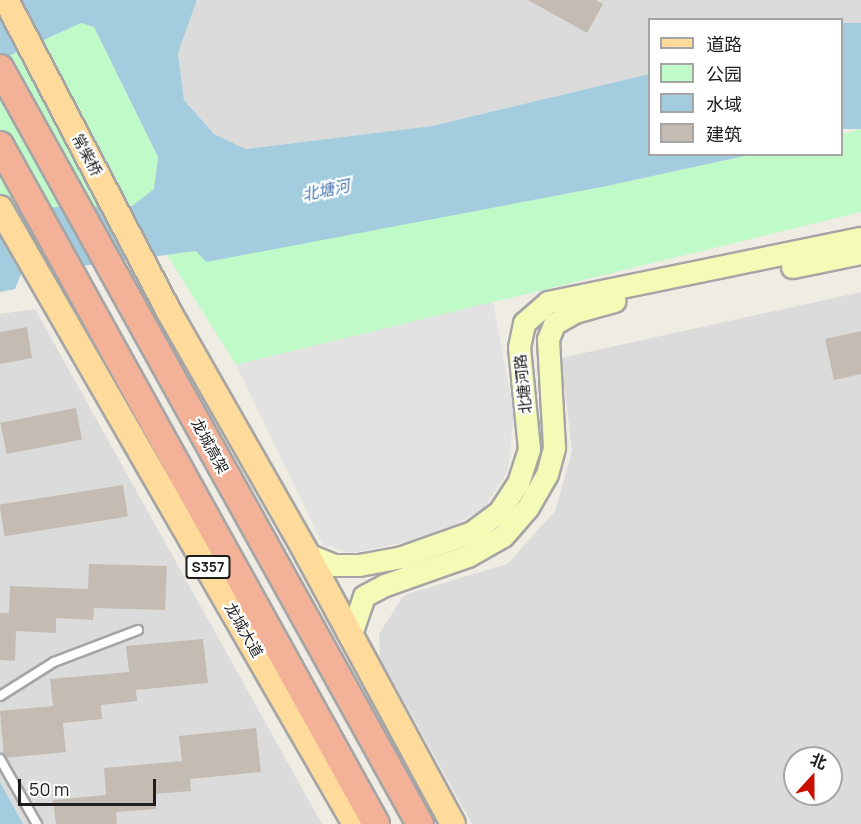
<!DOCTYPE html>
<html>
<head>
<meta charset="utf-8">
<style>
	body { margin:0 }
	#map { position:relative; width:861px; height:824px; overflow:hidden; background:#efece4; font-family:Manrope,"Noto Sans SC",sans-serif }
	div>[style] { position:absolute }
	[style*='--x'] { left:calc(var(--x)*1px); top:calc(var(--y)*1px); width:calc(var(--w)*1px); rotate:calc(var(--a)*1deg) }
	.residential>* { inset:0; background:#dcdbdb }
	.park>* { inset:0; background:#c0fac9 }
	.parking>* { inset:0; background:#e2e2e2 }
	.water>* { inset:0; background:#a3cdde; transform-origin:0 0 }
	.building>* { inset:0; background:#c4bcb3; transform-origin:0 0 }
	.roads { filter:drop-shadow(2px 0 #a5a5a5) drop-shadow(-2px 0 #a5a5a5) drop-shadow(0 2px #a5a5a5) drop-shadow(0 -2px #a5a5a5) }
	.service>* { height:8px; margin:-4px; padding:0 4px; transform-origin:4px; border-radius:4px; background:#fff }
	.secondary>* { height:21px; margin:-10.5px; padding:0 10.5px; transform-origin:10.5px; border-radius:10.5px; background:#f3fbb7 }
	.primary>* { height:24px; margin:-12px; padding:0 12px; transform-origin:12px; border-radius:12px; background:#feda9b }
	.trunk>* { height:26px; margin:-13px; padding:0 13px; transform-origin:13px; border-radius:13px; background:#f3b298 }
	span { translate:-50% -50%; white-space:nowrap; text-align:center; line-height:1.15; -webkit-text-stroke:4.5px #fff; paint-order:stroke }
	.shield-label span { padding:2px 4px; background:#fff; border:2px solid; border-radius:4px; -webkit-text-stroke-width:0 }
	.shield-label { font-size:14px; color:#1e1e1e; font-weight:700 }
	.street-label { font-size:15px; color:#1e1e1e }
	.water-label { font-size:16px; color:#4875b0; font-style:italic }
	.legend { position:absolute; left:648px; top:18px; width:195px; height:138px; box-sizing:border-box; background:#fff; border:2px solid #a5a5a5; margin:0; padding:8px 10px; list-style:none; font-size:18px; color:#1e1e1e }
	.legend li { display:flex; align-items:center; gap:12px; height:30px }
	.legend b { width:30px; border:2px solid #a5a5a5 }
	.north { position:absolute; left:783px; top:746px; width:60px; height:60px; box-sizing:border-box; background:#fff; border:2px solid #a5a5a5; border-radius:50%; rotate:21deg; font-size:16px; font-weight:700; line-height:24px; text-align:center; color:#1e1e1e }
	.north::after { content:''; display:block; margin:auto; width:21px; height:27px; background:#cc0e00; clip-path:polygon(50% 0,100% 100%,50% 72%,0 100%) }
	.scale { position:absolute; left:18px; top:779px; width:138px; height:27px; box-sizing:border-box; border:3px solid #1e1e1e; border-top:0; padding-left:8px; font-size:18px; line-height:21px; white-space:nowrap; color:#1e1e1e; -webkit-text-stroke:4px #fff; paint-order:stroke }
</style>
</head>
<body>
<div id="map">
	<div class="residential">
		<div style="clip-path:polygon(197px 0,861px 0,861px 23px,842px 28px,842px 20px,650px 20px,649px 74px,432px 126px,246px 149px,214px 134px,184px 100px,178px 53px)"></div>
		<div style="clip-path:polygon(evenodd,861px 292px,861px 824px,472px 824px,380px 658px,379px 634px,404px 595px,507px 564px,555px 511px,572px 451px,561px 358px,861px 292px,795px 758px,831px 758px,831px 794px,795px 794px,795px 758px)"></div>
		<div style="clip-path:polygon(35px 309px,322px 824px,23px 824px,0 782px,0 314px)"></div>
	</div>
	<div class="park">
		<div style="clip-path:polygon(81px 23px,94px 27px,158px 157px,154px 189px,132px 206px,0 208px,0 60px)"></div>
		<div style="clip-path:polygon(861px 129px,861px 212px,236px 365px,167px 255px,196px 251px,206px 261px,602px 187px,749px 155px,842px 154px,842px 134px)"></div>
	</div>
	<div class="parking">
		<div style="clip-path:polygon(493px 302px,514px 413px,508px 471px,483px 509px,436px 536px,352px 553px,323px 545px,236px 365px)"></div>
	</div>
	<div class="water">
		<div style="clip-path:polygon(0 0,197px 0,178px 53px,184px 100px,214px 134px,246px 149px,432px 126px,649px 74px,650px 154px,749px 155px,602px 187px,206px 262px,196px 251px,21px 274px,15px 289px,0 292px,0 208px,132px 206px,154px 189px,158px 157px,94px 27px,81px 23px,0 60px)"></div>
		<div style="left:861px;top:23px;width:106px;height:20px;rotate:90deg"></div>
		<div style="clip-path:polygon(0 782px,23px 824px,0 824px)"></div>
	</div>
	<div class="building">
		<div style="clip-path:polygon(528px 0,596px 0,603px 4px,587px 33px)"></div>
		<div style="clip-path:polygon(27px 327px,32px 358px,0 364px,0 332px)"></div>
		<div style="clip-path:polygon(861px 331px,861px 374px,834px 380px,825px 339px)"></div>
		<div style="left:76px;top:408px;width:32px;height:77px;rotate:79deg"></div>
		<div style="left:123px;top:485px;width:32px;height:125px;rotate:81deg"></div>
		<div style="clip-path:polygon(89px 564px,167px 566px,165px 610px,94px 608px,93px 620px,56px 618px,56px 633px,16px 631px,15px 661px,0 660px,0 613px,9px 613px,10px 586px,88px 589px)"></div>
		<div style="clip-path:polygon(203px 639px,208px 683px,136px 690px,137px 701px,101px 705px,102px 719px,63px 723px,66px 752px,4px 758px,0 711px,53px 706px,50px 679px,129px 672px,126px 646px)"></div>
		<div style="clip-path:polygon(256px 728px,261px 772px,190px 779px,191px 791px,154px 794px,156px 809px,116px 812px,117px 824px,56px 824px,53px 800px,106px 795px,104px 768px,182px 761px,179px 736px)"></div>
	</div>
	<div class="roads">
		<div class="service">
			<div style="--x:0;--y:696;--w:64;--a:-32.2"></div>
			<div style="--x:54;--y:662;--w:90;--a:-20.9"></div>
			<div style="--x:0;--y:759;--w:75;--a:60.4"></div>
		</div>
		<div class="secondary">
			<div style="--x:792;--y:267;--w:70;--a:-11.5"></div>
			<div style="--x:307;--y:554;--w:29;--a:22"></div>
			<div style="--x:334;--y:565;--w:25;--a:0"></div>
			<div style="--x:359;--y:565;--w:44;--a:-10.5"></div>
			<div style="--x:402;--y:557;--w:74;--a:-19.7"></div>
			<div style="--x:472;--y:532;--w:34;--a:-37"></div>
			<div style="--x:499;--y:512;--w:35;--a:-57"></div>
			<div style="--x:518;--y:483;--w:36;--a:-72"></div>
			<div style="--x:529;--y:449;--w:102;--a:-95.6"></div>
			<div style="--x:519;--y:347;--w:25;--a:-78"></div>
			<div style="--x:524;--y:323;--w:32;--a:-41"></div>
			<div style="--x:548;--y:302;--w:319;--a:-11.6"></div>
			<div style="--x:351;--y:634;--w:40;--a:-71.1"></div>
			<div style="--x:364;--y:596;--w:24;--a:-28"></div>
			<div style="--x:385;--y:585;--w:88;--a:-19.3"></div>
			<div style="--x:468;--y:556;--w:40;--a:-29.7"></div>
			<div style="--x:503;--y:536;--w:38;--a:-49"></div>
			<div style="--x:528;--y:507;--w:38;--a:-60"></div>
			<div style="--x:547;--y:474;--w:28;--a:-75"></div>
			<div style="--x:554;--y:447;--w:108;--a:-93.2"></div>
			<div style="--x:548;--y:339;--w:16;--a:-68"></div>
			<div style="--x:554;--y:324;--w:24;--a:-30"></div>
			<div style="--x:575;--y:312;--w:41;--a:-15.8"></div>
		</div>
		<div class="primary">
			<div style="--x:6;--y:0;--w:350;--a:62.4"></div>
			<div style="--x:168;--y:310;--w:281;--a:60.3"></div>
			<div style="--x:307;--y:554;--w:307;--a:61.6"></div>
			<div style="--x:0;--y:208;--w:711;--a:60.05"></div>
		</div>
		<div class="trunk">
			<div style="--x:0;--y:68;--w:865;--a:60.95"></div>
			<div style="--x:0;--y:145;--w:776;--a:61.02"></div>
		</div>
	</div>
	<div class="shield-label">
		<span style="left:208px;top:567px">S357</span>
	</div>
	<div class="street-label">
		<span style="left:87px;top:155px;rotate:62deg">常柴桥</span>
		<span style="left:523px;top:384px;rotate:-96deg">北塘河路</span>
		<span style="left:210px;top:446px;rotate:61deg">龙城高架</span>
		<span style="left:244px;top:630px;rotate:60deg">龙城大道</span>
	</div>
	<div class="water-label">
		<span style="left:326px;top:190px;rotate:-12deg">北塘河</span>
	</div>
	<ul class="legend">
	<li><b style="height:8px;background:#feda9b"></b>道路</li>
	<li><b style="height:16px;background:#c0fac9"></b>公园</li>
	<li><b style="height:16px;background:#a3cdde"></b>水域</li>
	<li><b style="height:16px;background:#c4bcb3"></b>建筑</li>
	</ul>
	<div class="north">北</div>
	<div class="scale">50 m</div>
</div>
</body>
</html>
